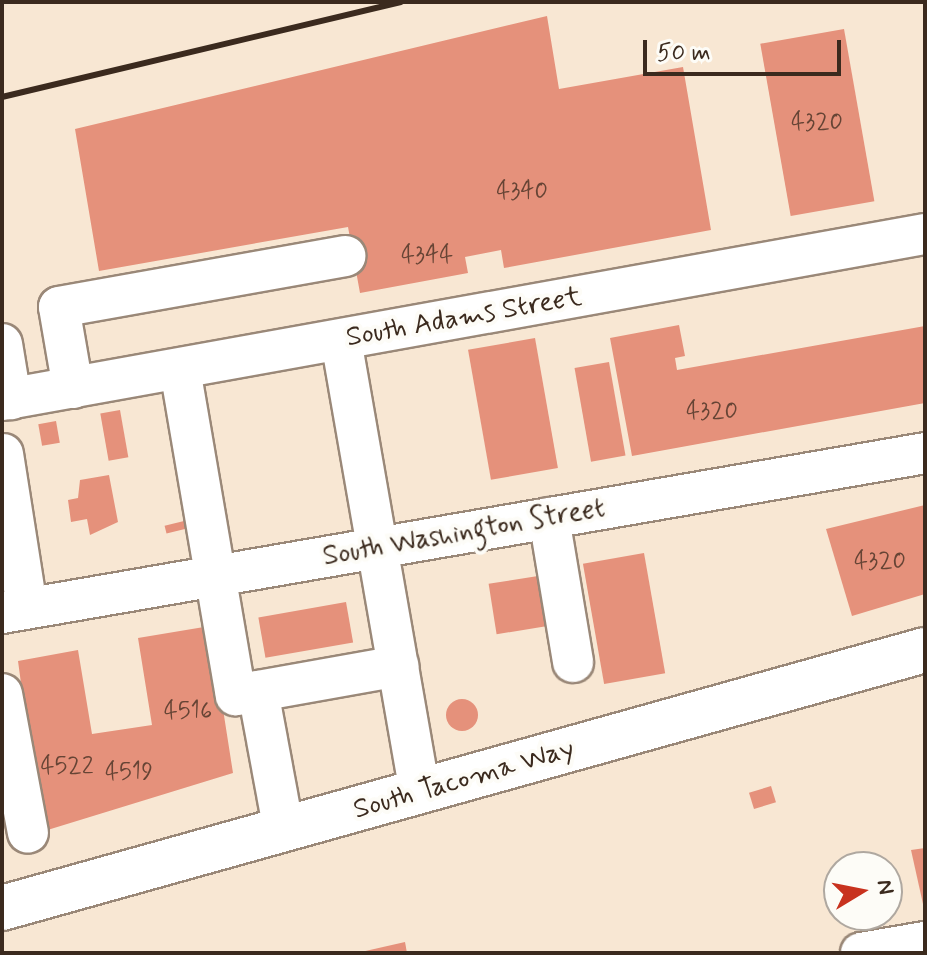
<!DOCTYPE html>
<html>
<head>
<meta charset="utf-8">
<style>
	body { margin:0 }
	#map { position:relative; width:927px; height:955px; overflow:hidden; background:#f8e7d3; font-family:Mynerve,sans-serif }
	div>[style] { position:absolute }
	[style*='--x'] { left:calc(var(--x)*1px); top:calc(var(--y)*1px); width:calc(var(--w)*1px); rotate:calc(var(--a)*1deg) }
	.building>* { inset:0; background:#e5917b; transform-origin:0 0 }
	.round { border-radius:50% }
	.roads { filter:drop-shadow(2px 0 #9a8878) drop-shadow(-2px 0 #9a8878) drop-shadow(0 2px #9a8878) drop-shadow(0 -2px #9a8878) }
	.minor>* { height:40px; margin:-20px; padding:0 20px; transform-origin:20px; border-radius:20px; background:#fff }
	.major>* { height:44px; margin:-22px; padding:0 22px; transform-origin:22px; border-radius:22px; background:#fff }
	.rail>* { height:6px; margin:-3px; padding:0 3px; transform-origin:3px; border-radius:3px; background:#3b2a1e }
	span { translate:-50% -50%; white-space:nowrap; text-align:center; line-height:1.15; -webkit-text-stroke:8px #fdfcf7; paint-order:stroke }
	.number-label { font-size:24px; color:#664435 }
	.number-label span { -webkit-text-stroke-width:0 }
	.street-label { font-size:28px; color:#3b2a1e }
	.frame { position:absolute; inset:0; border:4px solid #3b2a1e; pointer-events:none }
	.north { position:absolute; left:823px; top:851px; width:80px; height:80px; box-sizing:border-box; background:#fdfcf7; border:2px solid #afa8a0; border-radius:50%; rotate:80deg; font-size:22px; font-weight:700; line-height:32px; text-align:center; color:#3b2a1e }
	.north::after { content:''; display:block; margin:auto; width:28px; height:36px; background:#c8321e; clip-path:polygon(50% 0,100% 100%,50% 72%,0 100%) }
	.scale { position:absolute; left:643px; top:40px; width:198px; height:36px; box-sizing:border-box; border:4px solid #3b2a1e; border-top:0; padding-left:10px; font-size:24px; line-height:28px; white-space:nowrap; color:#3b2a1e; -webkit-text-stroke:6px #fdfcf7; paint-order:stroke }
</style>
</head>
<body>
<div id="map">
	<div class="building">
		<div style="clip-path:polygon(547px 16px,559px 89px,683px 67px,711px 230px,504px 268px,501px 250px,465px 257px,468px 273px,360px 293px,348px 227px,99px 271px,75px 129px)"></div>
		<div style="left:844px;top:29px;width:175px;height:85px;rotate:80deg"></div>
		<div style="clip-path:polygon(679px 325px,685px 356px,675px 358px,677px 370px,925px 326px,925px 403px,632px 456px,610px 338px)"></div>
		<div style="left:535px;top:338px;width:132px;height:68px;rotate:80deg"></div>
		<div style="left:609px;top:362px;width:95px;height:35px;rotate:80deg"></div>
		<div style="left:120px;top:410px;width:48px;height:20px;rotate:80deg"></div>
		<div style="left:56px;top:421px;width:22px;height:18px;rotate:80deg"></div>
		<div style="clip-path:polygon(109px 475px,118px 522px,90px 535px,87px 519px,71px 522px,68px 500px,78px 498px,80px 480px)"></div>
		<div style="clip-path:polygon(925px 505px,925px 594px,852px 616px,826px 529px)"></div>
		<div style="left:184px;top:521px;width:8px;height:20px;rotate:76deg"></div>
		<div style="left:644px;top:553px;width:122px;height:62px;rotate:80deg"></div>
		<div style="left:538px;top:576px;width:51px;height:50px;rotate:81deg"></div>
		<div style="left:346px;top:602px;width:41px;height:89px;rotate:80deg"></div>
		<div style="clip-path:polygon(210px 626px,233px 773px,41px 832px,18px 661px,78px 650px,92px 734px,152px 725px,138px 638px)"></div>
		<div class="round" style="left:446px;top:699px;width:32px;height:32px"></div>
		<div style="left:771px;top:786px;width:17px;height:23px;rotate:73deg"></div>
		<div style="clip-path:polygon(925px 848px,925px 904px,923px 904px,911px 850px)"></div>
		<div style="clip-path:polygon(405px 942px,407px 953px,361px 953px,361px 952px)"></div>
	</div>
	<div class="roads">
		<div class="minor">
			<div style="--x:341;--y:340;--w:459;--a:80.1"></div>
			<div style="--x:2;--y:344;--w:56;--a:80.7"></div>
			<div style="--x:180;--y:369;--w:331;--a:80.3"></div>
			<div style="--x:236;--y:695;--w:165;--a:-10.1"></div>
			<div style="--x:73;--y:388;--w:82;--a:-99.8"></div>
			<div style="--x:59;--y:307;--w:291;--a:-10.1"></div>
			<div style="--x:2;--y:400;--w:938;--a:-10.2"></div>
			<div style="--x:3;--y:454;--w:156;--a:81.1"></div>
			<div style="--x:549;--y:518;--w:146;--a:80.5"></div>
			<div style="--x:2;--y:613;--w:937;--a:-9.83"></div>
			<div style="--x:258;--y:691;--w:142;--a:79.5"></div>
			<div style="--x:2;--y:694;--w:141;--a:79.4"></div>
			<div style="--x:861;--y:953;--w:65;--a:-9.8"></div>
		</div>
		<div class="major">
			<div style="--x:2;--y:908;--w:958;--a:-15.62"></div>
		</div>
	</div>
	<div class="rail">
		<div style="--x:2;--y:97;--w:410;--a:-13.4"></div>
	</div>
	<div class="number-label">
		<span style="left:817px;top:123px">4320</span>
		<span style="left:522px;top:192px">4340</span>
		<span style="left:427px;top:256px">4344</span>
		<span style="left:712px;top:412px">4320</span>
		<span style="left:880px;top:562px">4320</span>
		<span style="left:188px;top:712px">4516</span>
		<span style="left:67px;top:767px">4522</span>
		<span style="left:129px;top:773px">4519</span>
	</div>
	<div class="street-label">
		<span style="left:464px;top:318px;rotate:-10deg">South Adams Street</span>
		<span style="left:464px;top:533px;rotate:-10deg">South Washington Street</span>
		<span style="left:464px;top:780px;rotate:-16deg">South Tacoma Way</span>
	</div>
	<div class="frame"></div>
	<div class="north">N</div>
	<div class="scale">50 m</div>
</div>
</body>
</html>
